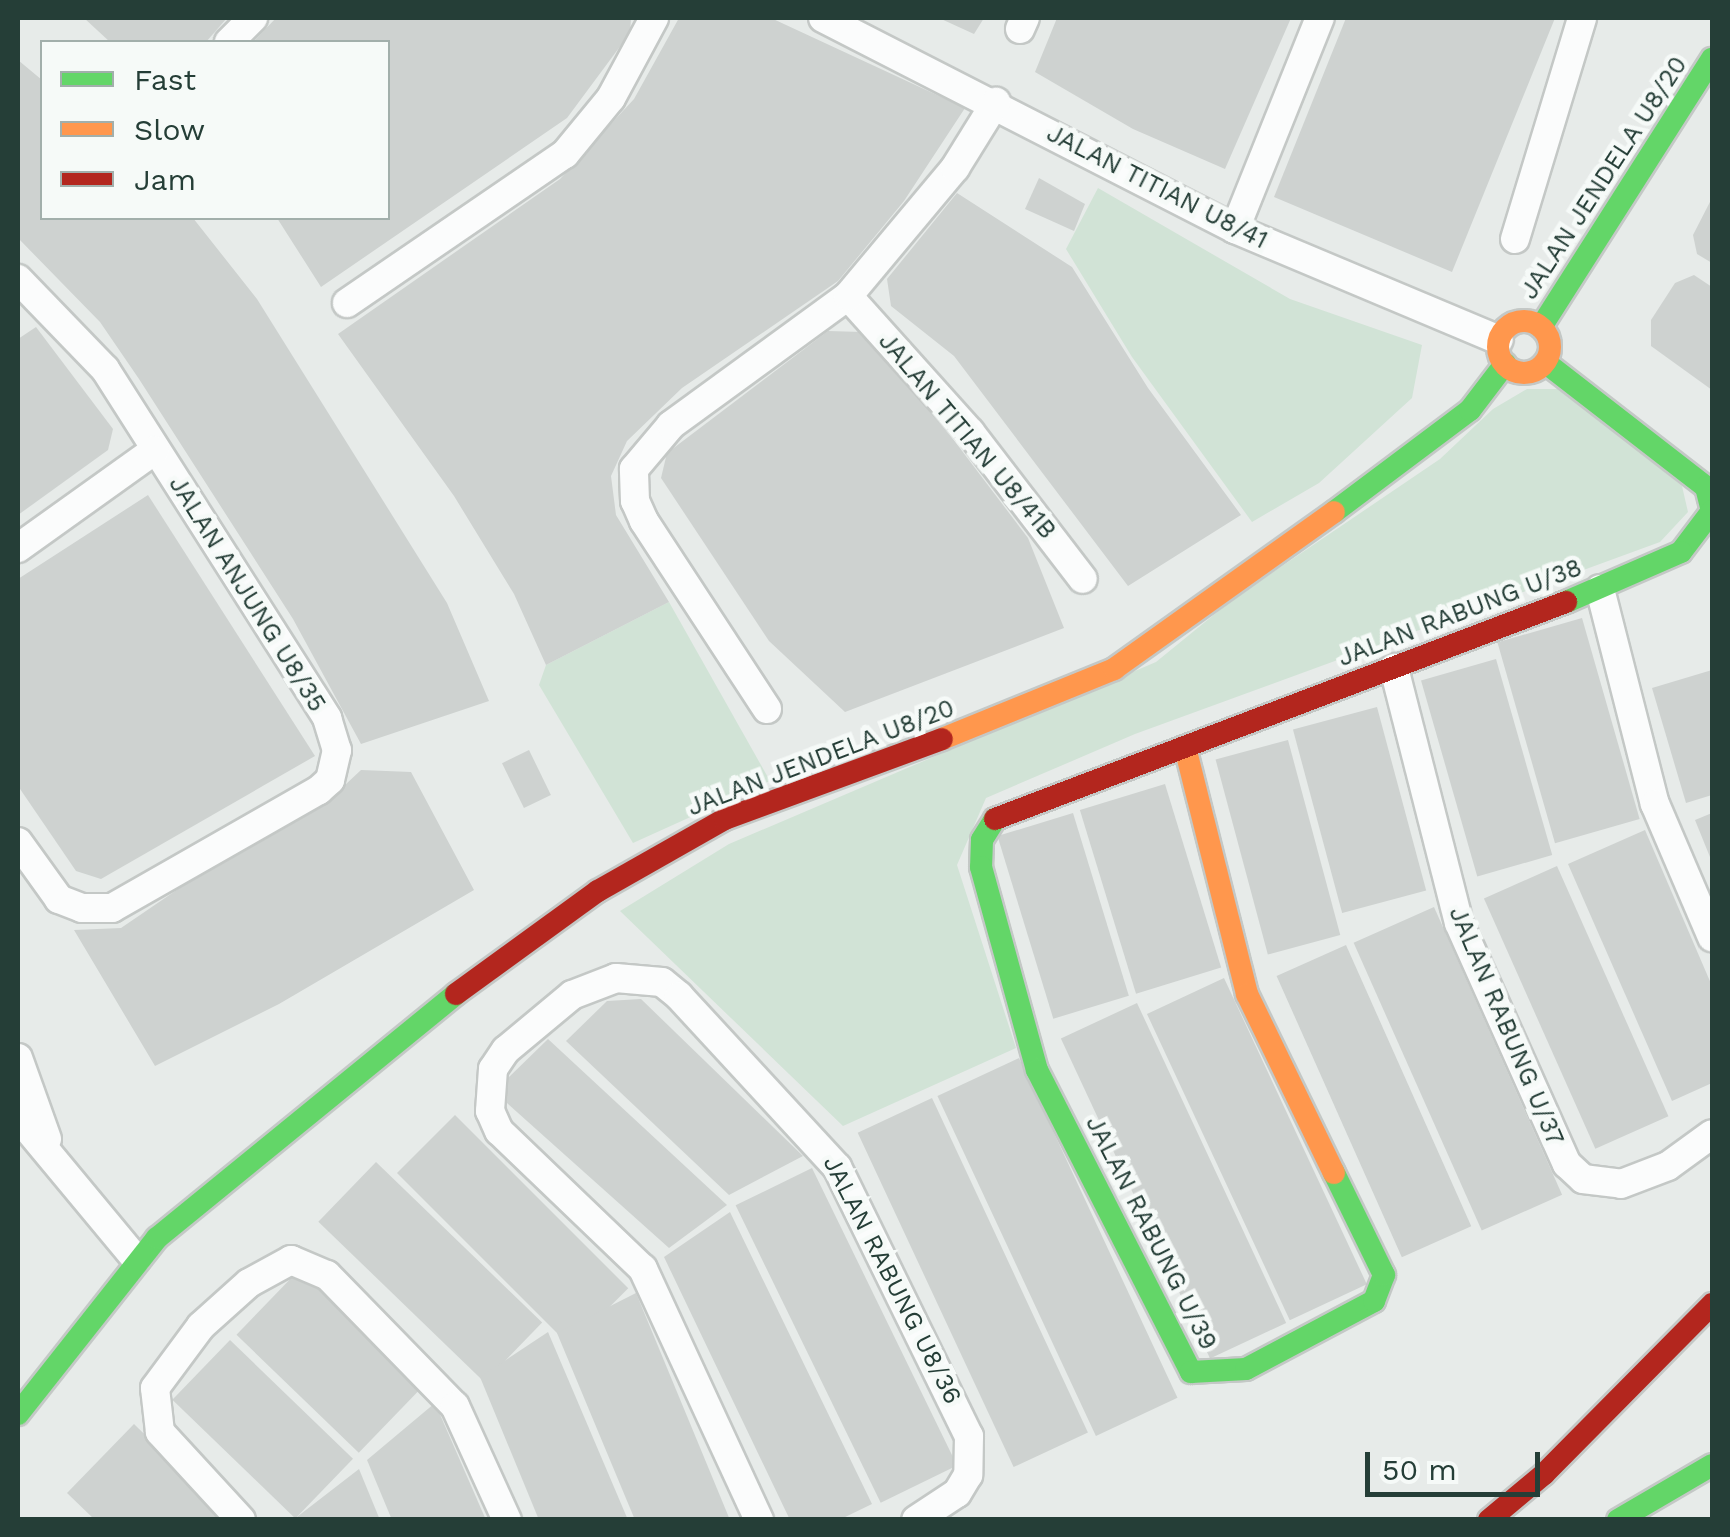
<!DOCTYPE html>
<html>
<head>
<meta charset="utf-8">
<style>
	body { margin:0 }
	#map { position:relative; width:1730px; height:1537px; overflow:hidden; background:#e7ebe9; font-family:"Work Sans",sans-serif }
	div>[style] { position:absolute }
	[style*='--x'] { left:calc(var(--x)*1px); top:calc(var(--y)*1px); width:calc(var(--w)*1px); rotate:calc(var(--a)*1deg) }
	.green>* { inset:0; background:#d1e3d6 }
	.building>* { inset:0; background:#ced2d0; transform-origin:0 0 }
	.roads { filter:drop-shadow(2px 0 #c4c8c6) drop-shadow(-2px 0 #c4c8c6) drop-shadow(0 2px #c4c8c6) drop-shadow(0 -2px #c4c8c6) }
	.street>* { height:28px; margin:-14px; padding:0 14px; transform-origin:14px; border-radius:14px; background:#fbfcfc }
	.fast>* { height:22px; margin:-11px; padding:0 11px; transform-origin:11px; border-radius:11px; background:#63d668 }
	.slow>* { height:22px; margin:-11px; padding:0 11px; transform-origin:11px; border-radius:11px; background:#ff974d }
	.slow>.ring { margin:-11px; padding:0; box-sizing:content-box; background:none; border:22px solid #ff974d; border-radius:50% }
	.jam>* { height:22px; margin:-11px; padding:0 11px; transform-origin:11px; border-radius:11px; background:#b3261e }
	span { translate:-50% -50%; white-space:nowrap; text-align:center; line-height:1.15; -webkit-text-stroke:9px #f6faf8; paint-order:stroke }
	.street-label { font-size:25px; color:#253e37 }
	.frame { position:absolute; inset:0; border:20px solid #253e37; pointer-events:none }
	.legend { position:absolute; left:40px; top:40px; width:350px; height:180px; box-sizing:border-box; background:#f6faf8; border:2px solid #a2afab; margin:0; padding:12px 18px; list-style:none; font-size:30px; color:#253e37 }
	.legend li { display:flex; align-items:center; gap:20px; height:50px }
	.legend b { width:50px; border:2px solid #a2afab }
	.scale { position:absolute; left:1365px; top:1452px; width:175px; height:45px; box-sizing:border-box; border:5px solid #253e37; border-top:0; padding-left:12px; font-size:30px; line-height:35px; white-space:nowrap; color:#253e37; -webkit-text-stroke:8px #f6faf8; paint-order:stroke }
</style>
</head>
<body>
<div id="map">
	<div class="green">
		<div style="clip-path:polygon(1098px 188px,1290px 299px,1422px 345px,1412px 398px,1319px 483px,1252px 522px,1132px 357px,1066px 249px)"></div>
		<div style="clip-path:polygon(1527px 389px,1563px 389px,1682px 486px,1688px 512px,1660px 542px,1135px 734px,986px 798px,957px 865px,1016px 1048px,843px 1126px,620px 911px,729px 844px,1156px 662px,1232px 600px,1440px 459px,1493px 409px)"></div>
		<div style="clip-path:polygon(669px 602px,770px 781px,633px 843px,539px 685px,546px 665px)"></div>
	</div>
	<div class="building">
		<div style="clip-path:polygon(84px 18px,227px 18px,206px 42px,110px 42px)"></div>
		<div style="clip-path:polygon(276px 18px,631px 18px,630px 33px,567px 118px,321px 287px,277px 218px,388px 218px,388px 42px,253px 42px)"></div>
		<div style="clip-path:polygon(679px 18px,771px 18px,965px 108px,904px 201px,838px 281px,682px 388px,627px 441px,611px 476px,616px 515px,669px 602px,546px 665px,514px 594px,454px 496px,338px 334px,560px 179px,634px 99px)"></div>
		<div style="clip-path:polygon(939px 18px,984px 18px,974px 34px)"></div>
		<div style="clip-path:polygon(1057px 18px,1291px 18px,1225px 169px,1133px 129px,1035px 72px)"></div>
		<div style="clip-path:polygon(1346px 18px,1555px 18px,1452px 272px,1274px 197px)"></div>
		<div style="clip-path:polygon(18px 60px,42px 80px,42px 218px,193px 218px,257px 299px,447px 603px,489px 701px,361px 744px,293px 619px,139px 379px,100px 322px,18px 238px)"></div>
		<div style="clip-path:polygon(1039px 178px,1085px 204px,1074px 231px,1025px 209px)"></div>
		<div style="clip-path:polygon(957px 193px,1072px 267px,1148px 388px,1241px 515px,1128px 586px,954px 356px,891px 306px,887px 279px)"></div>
		<div style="clip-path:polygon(1712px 198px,1712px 263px,1697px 254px,1693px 235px)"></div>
		<div style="clip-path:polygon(1694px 275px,1712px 287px,1712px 390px,1651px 346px,1651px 320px,1675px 283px)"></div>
		<div style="clip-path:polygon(36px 327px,113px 429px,108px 450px,18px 515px,18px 339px)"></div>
		<div style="clip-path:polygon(828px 331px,862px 332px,950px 435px,1028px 538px,1064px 628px,845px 712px,769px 641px,661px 478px,667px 453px)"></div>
		<div style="clip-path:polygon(148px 495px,315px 756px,101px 879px,76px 871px,18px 786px,18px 579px)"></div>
		<div style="left:1582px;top:618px;width:209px;height:88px;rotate:74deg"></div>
		<div style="left:1496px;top:659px;width:204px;height:78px;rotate:74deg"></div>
		<div style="clip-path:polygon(1712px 670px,1712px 795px,1686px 803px,1652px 688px)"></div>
		<div style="left:1377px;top:707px;width:190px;height:87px;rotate:75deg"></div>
		<div style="left:1288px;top:740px;width:202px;height:75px;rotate:75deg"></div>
		<div style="left:529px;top:750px;width:50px;height:30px;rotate:64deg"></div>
		<div style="clip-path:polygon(361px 770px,411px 772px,474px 890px,279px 1004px,155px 1066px,74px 930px,121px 928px,209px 868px,329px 800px)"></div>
		<div style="left:1165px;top:784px;width:192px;height:89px;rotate:73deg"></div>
		<div style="left:1073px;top:813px;width:191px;height:79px;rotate:73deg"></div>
		<div style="clip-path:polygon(1712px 813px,1712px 862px,1695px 820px)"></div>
		<div style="clip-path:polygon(1645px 830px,1712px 986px,1712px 1083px,1672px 1101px,1568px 864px)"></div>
		<div style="left:1557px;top:866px;width:274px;height:80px;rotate:66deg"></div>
		<div style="left:1434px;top:907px;width:315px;height:88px;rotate:66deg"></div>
		<div style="left:1346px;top:945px;width:308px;height:76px;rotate:66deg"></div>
		<div style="left:1224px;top:978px;width:338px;height:85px;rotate:65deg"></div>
		<div style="clip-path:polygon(641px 999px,803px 1156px,729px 1195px,566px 1041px,607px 1001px)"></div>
		<div style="left:1137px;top:1003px;width:353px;height:84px;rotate:65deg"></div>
		<div style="clip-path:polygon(548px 1039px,727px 1205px,669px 1248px,507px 1103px,504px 1082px)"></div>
		<div style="left:1019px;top:1058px;width:375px;height:90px;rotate:65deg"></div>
		<div style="left:932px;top:1098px;width:369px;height:82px;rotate:65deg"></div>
		<div style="left:455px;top:1115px;width:245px;height:82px;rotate:45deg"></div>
		<div style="left:376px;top:1162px;width:231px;height:83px;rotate:44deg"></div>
		<div style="left:812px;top:1168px;width:331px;height:85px;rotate:64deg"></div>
		<div style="clip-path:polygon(730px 1212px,872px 1504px,839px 1520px,790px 1520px,664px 1257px)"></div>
		<div style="left:299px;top:1270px;width:170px;height:90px;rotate:44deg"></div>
		<div style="clip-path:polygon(636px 1293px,730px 1520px,635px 1520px,557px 1333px)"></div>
		<div style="clip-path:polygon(548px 1332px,628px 1520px,539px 1520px,480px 1377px)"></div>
		<div style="left:230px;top:1340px;width:171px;height:83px;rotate:44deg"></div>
		<div style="clip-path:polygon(435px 1403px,486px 1520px,392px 1520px,367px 1460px)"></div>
		<div style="clip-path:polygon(134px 1424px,232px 1520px,95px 1520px,67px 1493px)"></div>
		<div style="clip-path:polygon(359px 1469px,380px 1520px,293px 1520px)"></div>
	</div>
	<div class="roads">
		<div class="street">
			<div style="--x:823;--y:18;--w:463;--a:27.1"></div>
			<div style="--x:1235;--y:229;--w:286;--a:22.8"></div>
			<div style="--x:1020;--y:29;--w:12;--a:-66"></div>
			<div style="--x:229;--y:42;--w:34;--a:-45"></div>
			<div style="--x:1235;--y:229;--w:227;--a:-68.1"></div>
			<div style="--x:1515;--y:239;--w:231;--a:-73.1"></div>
			<div style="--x:18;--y:279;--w:125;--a:46"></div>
			<div style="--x:105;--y:369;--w:414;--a:57.5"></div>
			<div style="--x:327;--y:718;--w:34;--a:73"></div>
			<div style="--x:337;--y:750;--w:31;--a:103"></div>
			<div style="--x:330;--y:780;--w:15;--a:138"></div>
			<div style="--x:319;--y:790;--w:238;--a:150.3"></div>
			<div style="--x:112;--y:908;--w:30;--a:180"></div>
			<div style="--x:82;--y:908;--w:25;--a:-159"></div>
			<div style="--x:59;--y:899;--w:70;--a:-125.7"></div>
			<div style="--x:848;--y:296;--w:183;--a:48.1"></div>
			<div style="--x:970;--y:432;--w:185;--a:52.5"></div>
			<div style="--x:347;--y:303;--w:264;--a:-34.4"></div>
			<div style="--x:565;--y:154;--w:72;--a:-50.6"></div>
			<div style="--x:611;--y:98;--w:91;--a:-61.7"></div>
			<div style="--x:18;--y:548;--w:168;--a:-35.6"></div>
			<div style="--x:1600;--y:589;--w:222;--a:75.7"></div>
			<div style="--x:1655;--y:804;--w:145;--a:66.8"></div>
			<div style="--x:1394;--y:668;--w:263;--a:75.7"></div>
			<div style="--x:1459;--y:923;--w:264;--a:65.9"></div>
			<div style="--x:1567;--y:1164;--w:22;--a:43"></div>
			<div style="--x:1583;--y:1179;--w:38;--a:7"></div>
			<div style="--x:1621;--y:1184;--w:50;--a:-21"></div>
			<div style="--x:1668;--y:1166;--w:54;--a:-36"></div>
			<div style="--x:767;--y:709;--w:225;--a:-123.2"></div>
			<div style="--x:644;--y:521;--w:22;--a:-114"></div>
			<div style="--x:635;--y:501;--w:32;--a:-92"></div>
			<div style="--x:634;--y:469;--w:57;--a:-49.9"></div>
			<div style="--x:671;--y:425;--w:219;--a:-36.1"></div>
			<div style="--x:848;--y:296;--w:167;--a:-50.1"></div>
			<div style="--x:955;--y:168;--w:78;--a:-58.2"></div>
			<div style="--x:18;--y:1058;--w:86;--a:70.3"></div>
			<div style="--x:18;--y:1117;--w:185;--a:50.3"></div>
			<div style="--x:241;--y:1520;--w:120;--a:-132.6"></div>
			<div style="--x:160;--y:1432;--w:44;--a:-96.5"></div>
			<div style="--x:155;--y:1388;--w:77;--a:-53.4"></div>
			<div style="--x:201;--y:1326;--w:64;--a:-41.9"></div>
			<div style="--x:249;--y:1283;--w:48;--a:-28.7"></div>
			<div style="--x:291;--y:1260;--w:39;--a:23"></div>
			<div style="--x:327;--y:1275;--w:183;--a:45.7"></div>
			<div style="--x:455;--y:1406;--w:125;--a:65.5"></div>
			<div style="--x:759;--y:1520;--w:277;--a:-114.8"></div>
			<div style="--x:643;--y:1269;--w:199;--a:-136.2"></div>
			<div style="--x:499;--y:1131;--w:22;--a:-114"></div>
			<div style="--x:490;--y:1111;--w:42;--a:-85.9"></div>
			<div style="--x:493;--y:1069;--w:23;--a:-56"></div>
			<div style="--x:506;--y:1050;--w:86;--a:-39.8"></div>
			<div style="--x:572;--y:995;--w:47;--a:-21.1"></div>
			<div style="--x:616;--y:978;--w:46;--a:5"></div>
			<div style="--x:662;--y:982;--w:22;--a:39"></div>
			<div style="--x:679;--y:996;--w:233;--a:47.3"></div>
			<div style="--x:837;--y:1167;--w:300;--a:63.9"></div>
			<div style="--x:969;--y:1436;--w:39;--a:91"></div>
			<div style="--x:968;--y:1475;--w:21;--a:121"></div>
			<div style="--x:957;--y:1493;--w:49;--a:146.6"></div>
		</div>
		<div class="fast">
			<div style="--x:1541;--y:327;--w:318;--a:-57.5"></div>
			<div style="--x:1546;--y:363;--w:202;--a:37.8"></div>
			<div style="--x:1706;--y:487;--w:25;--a:76"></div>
			<div style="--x:1712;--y:511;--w:51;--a:127.1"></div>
			<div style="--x:1681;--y:552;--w:125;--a:156.5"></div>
			<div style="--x:1334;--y:512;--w:170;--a:-36.9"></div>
			<div style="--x:1470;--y:410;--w:58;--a:-52.7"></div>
			<div style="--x:995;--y:819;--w:25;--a:122"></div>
			<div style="--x:982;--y:840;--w:27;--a:92"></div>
			<div style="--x:981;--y:867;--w:211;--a:74.6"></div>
			<div style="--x:1037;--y:1070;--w:339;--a:63"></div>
			<div style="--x:1191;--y:1372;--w:55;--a:-3.1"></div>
			<div style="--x:1246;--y:1369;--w:145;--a:-28"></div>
			<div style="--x:1374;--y:1301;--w:28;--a:-69"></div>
			<div style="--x:1384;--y:1275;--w:114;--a:-116.1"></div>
			<div style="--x:18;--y:1414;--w:224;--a:-51.7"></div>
			<div style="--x:157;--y:1238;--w:386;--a:-39.2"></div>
			<div style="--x:1618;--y:1520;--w:109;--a:-30.3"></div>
		</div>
		<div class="slow">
			<div class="ring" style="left:1498px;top:321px;width:30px;height:30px"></div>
			<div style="--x:942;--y:739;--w:186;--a:-22.1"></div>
			<div style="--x:1114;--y:669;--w:270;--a:-35.5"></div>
			<div style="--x:1185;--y:747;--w:255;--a:75.9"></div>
			<div style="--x:1247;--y:994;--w:199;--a:64.1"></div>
		</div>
		<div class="jam">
			<div style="--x:995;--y:819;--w:611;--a:-20.81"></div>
			<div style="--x:456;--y:994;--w:175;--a:-36"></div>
			<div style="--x:598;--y:891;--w:146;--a:-29.6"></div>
			<div style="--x:725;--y:819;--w:231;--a:-20.2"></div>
			<div style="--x:1489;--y:1520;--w:72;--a:-39.9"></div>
			<div style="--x:1544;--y:1474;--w:239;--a:-45.3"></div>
		</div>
	</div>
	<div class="street-label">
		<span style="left:1604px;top:178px;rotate:-57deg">JALAN JENDELA U8/20</span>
		<span style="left:1157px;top:187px;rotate:27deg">JALAN TITIAN U8/41</span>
		<span style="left:967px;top:436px;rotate:50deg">JALAN TITIAN U8/41B</span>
		<span style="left:247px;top:594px;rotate:58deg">JALAN ANJUNG U8/35</span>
		<span style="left:1460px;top:613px;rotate:-21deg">JALAN RABUNG U/38</span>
		<span style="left:821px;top:758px;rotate:-21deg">JALAN JENDELA U8/20</span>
		<span style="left:1506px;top:1026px;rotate:67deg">JALAN RABUNG U/37</span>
		<span style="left:1151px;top:1233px;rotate:63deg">JALAN RABUNG U/39</span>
		<span style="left:892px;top:1280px;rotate:63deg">JALAN RABUNG U8/36</span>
	</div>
	<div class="frame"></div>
	<ul class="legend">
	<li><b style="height:12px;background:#63d668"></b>Fast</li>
	<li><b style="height:12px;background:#ff974d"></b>Slow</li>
	<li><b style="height:12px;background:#b3261e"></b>Jam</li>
	</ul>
	<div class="scale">50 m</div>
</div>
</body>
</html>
